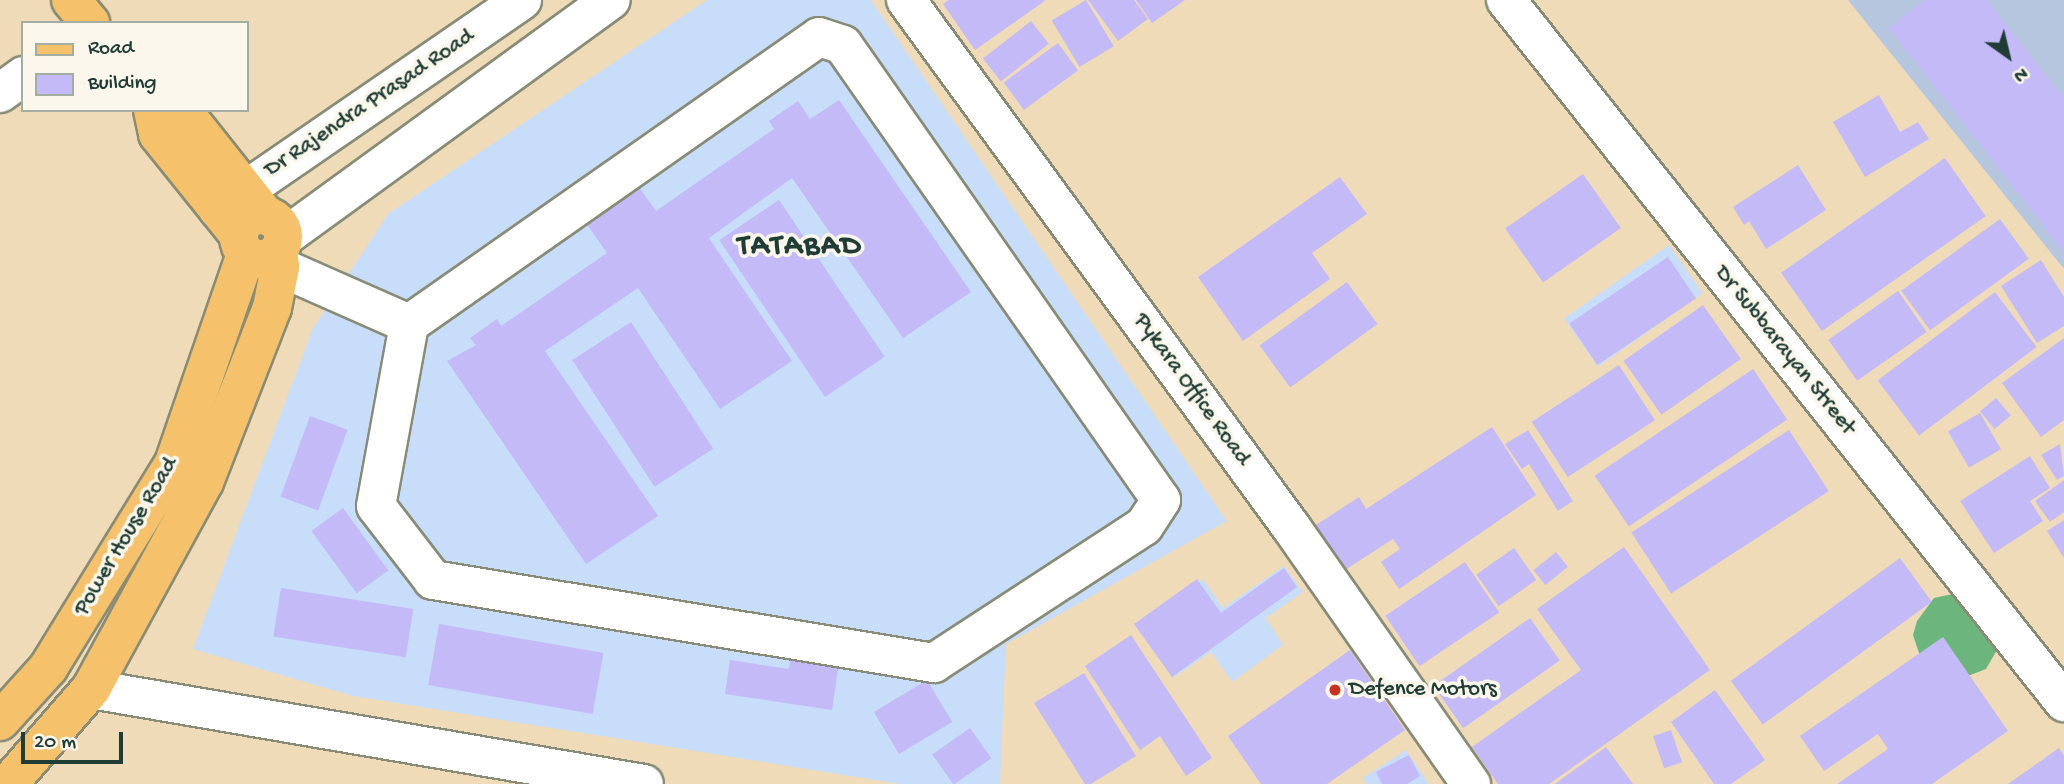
<!DOCTYPE html>
<html>
<head>
<meta charset="utf-8">
<style>
	body { margin:0 }
	#map { position:relative; width:2064px; height:784px; overflow:hidden; background:#f0dbb9; font-family:"Gochi Hand",sans-serif }
	div>[style] { position:absolute }
	[style*='--x'] { left:calc(var(--x)*1px); top:calc(var(--y)*1px); width:calc(var(--w)*1px); rotate:calc(var(--a)*1deg) }
	.built>* { inset:0; background:#c8ddf9; transform-origin:0 0 }
	.industrial>* { inset:0; background:#b6c6de }
	.forest>* { inset:0; background:#6cb67e }
	.building>* { inset:0; background:#c3baf7; transform-origin:0 0 }
	.roads { filter:drop-shadow(2px 0 #888c76) drop-shadow(-2px 0 #888c76) drop-shadow(0 2px #888c76) drop-shadow(0 -2px #888c76) }
	.minor>* { height:38px; margin:-19px; padding:0 19px; transform-origin:19px; border-radius:19px; background:#fff }
	.major>* { height:38px; margin:-19px; padding:0 19px; transform-origin:19px; border-radius:19px; background:#f5c16b }
	.major>.ring { margin:-19px; padding:0; box-sizing:content-box; background:none; border:38px solid #f5c16b; border-radius:50% }
	.dots>* { width:19px; height:19px; translate:-50% -50%; box-sizing:border-box; border:4px solid #fbf7ec; border-radius:50% }
	span { translate:-50% -50%; white-space:nowrap; text-align:center; line-height:1.15; -webkit-text-stroke:7px #fbf7ec; paint-order:stroke }
	.street-label { font-size:23px; color:#1f3d34 }
	.poi-label { font-size:23px; color:#1f3d34 }
	.left { translate:0 -50%; text-align:left }
	.district-label { font-size:30px; color:#1f3d34; font-weight:700; letter-spacing:2px }
	.legend { position:absolute; left:21px; top:21px; width:228px; height:91px; box-sizing:border-box; background:#fbf7ec; border:2px solid #a3ada2; margin:0; padding:9px 12px; list-style:none; font-size:21px; color:#1f3d34 }
	.legend li { display:flex; align-items:center; gap:14px; height:35px }
	.legend b { width:35px; border:2px solid #a3ada2 }
	.north { position:absolute; left:1973px; top:21px; width:70px; height:70px; -webkit-text-stroke:5px #fbf7ec; paint-order:stroke; rotate:146deg; font-size:19px; font-weight:700; line-height:28px; text-align:center; color:#1f3d34 }
	.north::after { content:''; display:block; margin:auto; width:24px; height:32px; background:#1f3d34; clip-path:polygon(50% 0,100% 100%,50% 72%,0 100%) }
	.scale { position:absolute; left:21px; top:732px; width:102px; height:32px; box-sizing:border-box; border:4px solid #1f3d34; border-top:0; padding-left:9px; font-size:21px; line-height:24px; white-space:nowrap; color:#1f3d34; -webkit-text-stroke:5px #fbf7ec; paint-order:stroke }
</style>
</head>
<body>
<div id="map">
	<div class="built">
		<div style="clip-path:polygon(707px 0,871px 0,1227px 521px,1006px 644px,1000px 784px,900px 784px,353px 696px,193px 649px,313px 328px,388px 214px)"></div>
		<div style="left:1669px;top:245px;width:59px;height:128px;rotate:55deg"></div>
		<div style="clip-path:polygon(1284px 566px,1303px 592px,1266px 618px,1283px 645px,1232px 682px,1211px 652px,1173px 678px,1138px 623px,1203px 579px,1223px 608px)"></div>
		<div style="clip-path:polygon(1406px 750px,1429px 784px,1367px 784px,1363px 778px)"></div>
	</div>
	<div class="industrial">
		<div style="clip-path:polygon(1848px 0,2064px 0,2064px 269px)"></div>
	</div>
	<div class="forest">
		<div style="clip-path:polygon(1962px 592px,2001px 643px,1986px 669px,1960px 679px,1922px 662px,1913px 635px,1917px 621px,1934px 598px)"></div>
	</div>
	<div class="building">
		<div style="clip-path:polygon(949px 0,1046px 0,975px 50px,943px 4px)"></div>
		<div style="left:1086px;top:0;width:54px;height:40px;rotate:59deg"></div>
		<div style="clip-path:polygon(1088px 0,1134px 0,1148px 19px,1118px 41px)"></div>
		<div style="clip-path:polygon(1136px 0,1185px 0,1152px 23px)"></div>
		<div style="clip-path:polygon(1924px 0,1987px 0,2064px 98px,2064px 252px,1889px 28px)"></div>
		<div style="left:1031px;top:21px;width:29px;height:61px;rotate:52deg"></div>
		<div style="left:1058px;top:43px;width:34px;height:67px;rotate:54deg"></div>
		<div style="clip-path:polygon(1879px 95px,1900px 132px,1918px 122px,1929px 139px,1865px 177px,1833px 122px)"></div>
		<div style="clip-path:polygon(839px 100px,971px 292px,903px 338px,792px 178px,709px 238px,792px 361px,720px 409px,638px 288px,545px 351px,658px 516px,586px 564px,447px 361px,476px 345px,470px 338px,497px 319px,501px 326px,607px 253px,579px 213px,631px 176px,656px 211px,774px 129px,769px 121px,798px 101px,810px 119px)"></div>
		<div style="left:1945px;top:158px;width:71px;height:200px;rotate:55deg"></div>
		<div style="clip-path:polygon(1798px 165px,1826px 210px,1766px 249px,1749px 221px,1744px 225px,1733px 207px)"></div>
		<div style="left:1583px;top:174px;width:66px;height:95px;rotate:55deg"></div>
		<div style="clip-path:polygon(1340px 177px,1367px 214px,1312px 253px,1330px 279px,1243px 341px,1198px 277px)"></div>
		<div style="left:779px;top:200px;width:189px;height:72px;rotate:56deg"></div>
		<div style="left:2000px;top:219px;width:49px;height:122px;rotate:54deg"></div>
		<div style="left:1668px;top:257px;width:50px;height:119px;rotate:56deg"></div>
		<div style="clip-path:polygon(2041px 260px,2064px 297px,2064px 326px,2037px 343px,2001px 286px)"></div>
		<div style="left:1347px;top:282px;width:52px;height:108px;rotate:54deg"></div>
		<div style="left:1898px;top:291px;width:50px;height:85px;rotate:55deg"></div>
		<div style="left:1995px;top:292px;width:69px;height:147px;rotate:53deg"></div>
		<div style="left:1703px;top:305px;width:66px;height:97px;rotate:55deg"></div>
		<div style="left:631px;top:322px;width:151px;height:70px;rotate:57deg"></div>
		<div style="clip-path:polygon(2064px 338px,2064px 420px,2041px 437px,2002px 383px)"></div>
		<div style="left:1619px;top:365px;width:66px;height:104px;rotate:57deg"></div>
		<div style="left:1753px;top:369px;width:61px;height:191px;rotate:56deg"></div>
		<div style="left:1996px;top:398px;width:23px;height:21px;rotate:50deg"></div>
		<div style="left:1980px;top:413px;width:42px;height:37px;rotate:60deg"></div>
		<div style="left:310px;top:416px;width:40px;height:86px;rotate:20deg"></div>
		<div style="clip-path:polygon(1492px 427px,1536px 495px,1399px 589px,1381px 562px,1400px 549px,1393px 539px,1345px 570px,1316px 525px,1359px 497px,1366px 509px)"></div>
		<div style="clip-path:polygon(1528px 430px,1573px 501px,1558px 511px,1529px 464px,1522px 469px,1505px 444px)"></div>
		<div style="left:1789px;top:430px;width:73px;height:188px;rotate:57deg"></div>
		<div style="clip-path:polygon(2060px 444px,2064px 476px,2057px 480px,2041px 455px)"></div>
		<div style="clip-path:polygon(2030px 456px,2050px 488px,2030px 501px,2043px 521px,1994px 553px,1960px 501px)"></div>
		<div style="clip-path:polygon(2064px 480px,2064px 512px,2050px 522px,2035px 501px)"></div>
		<div style="left:343px;top:508px;width:77px;height:39px;rotate:54deg"></div>
		<div style="clip-path:polygon(2064px 520px,2064px 558px,2047px 531px)"></div>
		<div style="clip-path:polygon(1624px 547px,1710px 670px,1549px 784px,1498px 784px,1472px 747px,1581px 670px,1537px 609px)"></div>
		<div style="left:1514px;top:548px;width:39px;height:46px;rotate:55deg"></div>
		<div style="left:1556px;top:552px;width:19px;height:29px;rotate:51deg"></div>
		<div style="left:1900px;top:558px;width:54px;height:209px;rotate:54deg"></div>
		<div style="left:1465px;top:562px;width:61px;height:96px;rotate:56deg"></div>
		<div style="clip-path:polygon(1284px 568px,1297px 587px,1172px 677px,1134px 624px,1197px 579px,1221px 613px)"></div>
		<div style="left:281px;top:588px;width:134px;height:49px;rotate:9deg"></div>
		<div style="left:1530px;top:618px;width:52px;height:118px;rotate:55deg"></div>
		<div style="left:439px;top:624px;width:167px;height:62px;rotate:10deg"></div>
		<div style="clip-path:polygon(1131px 635px,1212px 758px,1186px 776px,1160px 736px,1140px 750px,1085px 666px)"></div>
		<div style="clip-path:polygon(1943px 637px,2008px 731px,1932px 784px,1837px 784px,1888px 749px,1878px 734px,1824px 771px,1800px 736px)"></div>
		<div style="clip-path:polygon(792px 649px,840px 656px,832px 710px,725px 694px,730px 660px,789px 669px)"></div>
		<div style="clip-path:polygon(1350px 650px,1405px 730px,1327px 784px,1261px 784px,1228px 736px)"></div>
		<div style="clip-path:polygon(1084px 673px,1136px 756px,1091px 784px,1085px 784px,1034px 703px)"></div>
		<div style="left:927px;top:680px;width:49px;height:62px;rotate:59deg"></div>
		<div style="clip-path:polygon(1715px 690px,1765px 760px,1731px 784px,1714px 784px,1671px 722px)"></div>
		<div style="left:970px;top:728px;width:37px;height:46px;rotate:55deg"></div>
		<div style="left:1671px;top:730px;width:34px;height:19px;rotate:71deg"></div>
		<div style="clip-path:polygon(1606px 747px,1633px 784px,1555px 784px)"></div>
		<div style="clip-path:polygon(2059px 748px,2064px 756px,2064px 784px,2008px 784px)"></div>
		<div style="clip-path:polygon(1409px 755px,1420px 776px,1407px 784px,1382px 784px,1376px 772px)"></div>
	</div>
	<div class="roads">
		<div class="minor">
			<div style="--x:906;--y:0;--w:653;--a:53.85"></div>
			<div style="--x:1291;--y:527;--w:314;--a:55"></div>
			<div style="--x:1506;--y:0;--w:897;--a:51.52"></div>
			<div style="--x:0;--y:93;--w:29;--a:-36"></div>
			<div style="--x:218;--y:209;--w:369;--a:-34.5"></div>
			<div style="--x:283;--y:238;--w:405;--a:-36"></div>
			<div style="--x:280;--y:267;--w:141;--a:23.8"></div>
			<div style="--x:409;--y:324;--w:500;--a:-34.99"></div>
			<div style="--x:819;--y:37;--w:25;--a:18"></div>
			<div style="--x:843;--y:45;--w:555;--a:55.05"></div>
			<div style="--x:1161;--y:500;--w:31;--a:123"></div>
			<div style="--x:1144;--y:526;--w:251;--a:146.9"></div>
			<div style="--x:934;--y:663;--w:508;--a:-170.59"></div>
			<div style="--x:433;--y:580;--w:93;--a:-127.6"></div>
			<div style="--x:376;--y:506;--w:185;--a:-79.7"></div>
			<div style="--x:91;--y:689;--w:561;--a:9.75"></div>
		</div>
		<div class="major">
			<div style="--x:71;--y:0;--w:30;--a:50"></div>
			<div style="--x:153;--y:110;--w:25;--a:78"></div>
			<div style="--x:158;--y:134;--w:129;--a:51.3"></div>
			<div style="--x:182;--y:110;--w:135;--a:51.6"></div>
			<div class="ring" style="left:239px;top:215px;width:6px;height:6px"></div>
			<div style="--x:0;--y:721;--w:72;--a:-47.8"></div>
			<div style="--x:48;--y:668;--w:241;--a:-58.4"></div>
			<div style="--x:174;--y:463;--w:221;--a:-71"></div>
			<div style="--x:8;--y:784;--w:126;--a:-48.9"></div>
			<div style="--x:91;--y:689;--w:236;--a:-61.4"></div>
			<div style="--x:204;--y:482;--w:187;--a:-68.7"></div>
			<div style="--x:272;--y:308;--w:42;--a:-79"></div>
			<div style="--x:280;--y:267;--w:16;--a:-97"></div>
		</div>
	</div>
	<div class="dots">
		<div style="left:1335px;top:690px;background:#c8321e"></div>
	</div>
	<div class="street-label">
		<span style="left:370px;top:104px;rotate:-34deg">Dr Rajendra Prasad Road</span>
		<span style="left:1784px;top:351px;rotate:51deg">Dr Subbarayan Street</span>
		<span style="left:1191px;top:390px;rotate:54deg">Pykara Office Road</span>
		<span style="left:127px;top:537px;rotate:-59deg">Power House Road</span>
	</div>
	<div class="poi-label">
		<span class="left" style="left:1349px;top:690px">Defence Motors</span>
	</div>
	<div class="district-label">
		<span style="left:800px;top:248px">TATABAD</span>
	</div>
	<ul class="legend">
	<li><b style="height:9px;background:#f5c16b"></b>Road</li>
	<li><b style="height:19px;background:#c3baf7"></b>Building</li>
	</ul>
	<div class="north">N</div>
	<div class="scale">20 m</div>
</div>
</body>
</html>
